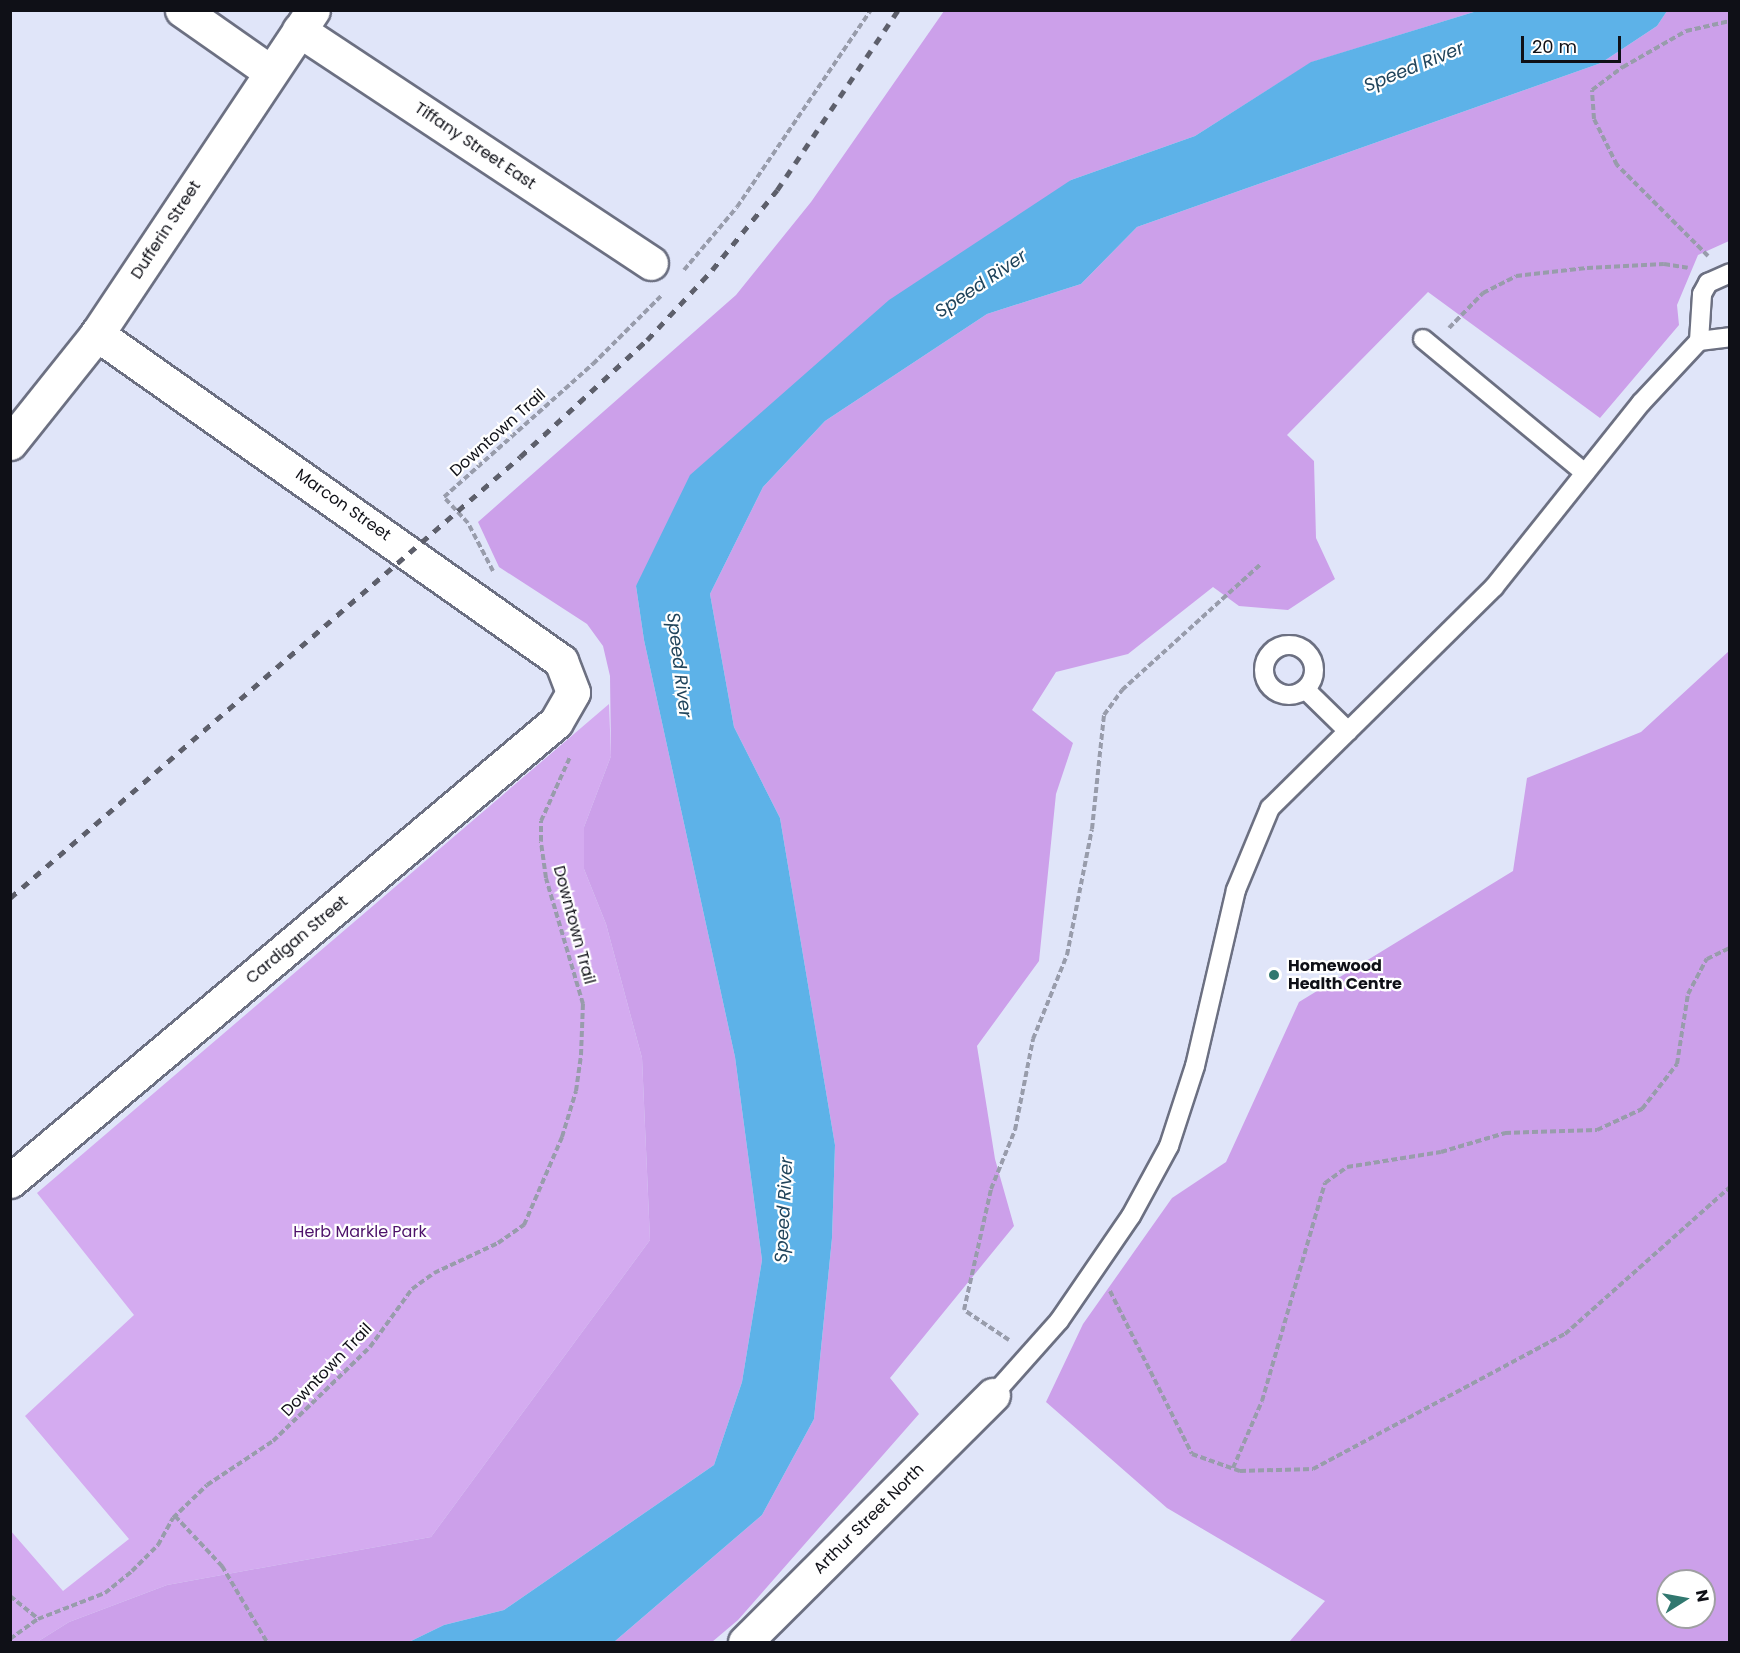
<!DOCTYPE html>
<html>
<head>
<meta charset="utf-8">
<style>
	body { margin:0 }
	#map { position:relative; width:1740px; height:1653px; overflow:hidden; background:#e0e5f9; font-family:Poppins,sans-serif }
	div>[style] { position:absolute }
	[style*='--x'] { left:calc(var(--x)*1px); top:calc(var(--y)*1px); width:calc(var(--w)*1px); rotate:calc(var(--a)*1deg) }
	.green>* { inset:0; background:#d4abf0 }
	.forest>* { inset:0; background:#cca0ea }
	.water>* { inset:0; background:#5db2e8 }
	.path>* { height:4px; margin-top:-2px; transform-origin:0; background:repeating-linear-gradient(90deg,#989cab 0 6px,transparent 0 9px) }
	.roads { filter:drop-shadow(2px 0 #6c7082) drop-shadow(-2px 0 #6c7082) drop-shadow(0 2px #6c7082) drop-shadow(0 -2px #6c7082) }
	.service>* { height:18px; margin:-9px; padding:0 9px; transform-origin:9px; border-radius:9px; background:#fff }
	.service>.ring { margin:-9px; padding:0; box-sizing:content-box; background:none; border:18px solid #fff; border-radius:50% }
	.minor>* { height:33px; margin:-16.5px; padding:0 16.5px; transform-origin:16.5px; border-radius:16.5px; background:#fff }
	.rail>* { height:4.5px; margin-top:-2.25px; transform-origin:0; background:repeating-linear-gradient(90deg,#5d5f6b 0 8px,transparent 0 16px) }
	.dots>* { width:16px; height:16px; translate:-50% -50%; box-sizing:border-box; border:3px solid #fff; border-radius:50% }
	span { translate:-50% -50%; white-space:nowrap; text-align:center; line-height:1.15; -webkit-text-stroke:4.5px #fff; paint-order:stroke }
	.street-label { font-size:16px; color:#0f1017 }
	.poi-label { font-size:16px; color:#0f1017; font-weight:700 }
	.left { translate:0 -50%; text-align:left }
	.park-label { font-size:16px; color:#4d126a }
	.water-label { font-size:18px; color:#20445b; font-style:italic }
	.frame { position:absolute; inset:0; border:12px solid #0f1017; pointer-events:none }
	.north { position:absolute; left:1656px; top:1569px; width:60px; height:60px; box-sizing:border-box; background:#fff; border:2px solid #9f9fa2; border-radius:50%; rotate:79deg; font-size:16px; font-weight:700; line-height:24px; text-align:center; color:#0f1017 }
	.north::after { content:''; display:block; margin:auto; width:21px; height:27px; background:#31786f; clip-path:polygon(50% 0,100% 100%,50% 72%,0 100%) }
	.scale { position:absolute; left:1521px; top:36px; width:100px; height:27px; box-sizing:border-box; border:3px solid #0f1017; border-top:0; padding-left:8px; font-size:18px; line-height:21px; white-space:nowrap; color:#0f1017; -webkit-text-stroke:4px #fff; paint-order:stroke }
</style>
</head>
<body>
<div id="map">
	<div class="green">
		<div style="clip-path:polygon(609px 704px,611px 756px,584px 827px,584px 869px,606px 924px,642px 1058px,650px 1240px,431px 1537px,167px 1585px,69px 1622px,37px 1642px,11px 1642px,10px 1530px,63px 1591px,129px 1539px,25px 1416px,134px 1315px,37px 1193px)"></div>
	</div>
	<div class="forest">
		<div style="clip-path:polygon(944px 11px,1477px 11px,1312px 62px,1195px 136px,1071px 180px,636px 586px,644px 640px,735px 1057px,762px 1260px,742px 1382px,714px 1465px,504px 1610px,444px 1625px,409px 1642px,37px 1642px,69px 1622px,167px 1585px,431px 1537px,650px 1240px,642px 1058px,606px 924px,584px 869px,584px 827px,611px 756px,610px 676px,603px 646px,587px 624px,499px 567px,478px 522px,736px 295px,811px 202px)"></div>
		<div style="clip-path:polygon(1667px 11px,1729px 11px,1729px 241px,1698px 255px,1677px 305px,1679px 325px,1600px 418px,1428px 292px,1287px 435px,1314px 461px,1316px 538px,1335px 579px,1288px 610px,1239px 606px,1213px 587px,1128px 654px,1056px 672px,1032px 710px,1073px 743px,1056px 794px,1039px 961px,977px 1046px,995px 1159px,1014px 1226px,890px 1378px,919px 1414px,738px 1620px,712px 1642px,614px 1642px,762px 1515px,814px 1419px,832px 1238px,835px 1145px,780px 818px,734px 727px,710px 594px,763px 487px,825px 421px,987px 314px,1081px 284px,1137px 227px,1601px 63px,1657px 26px)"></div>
		<div style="clip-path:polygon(evenodd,1729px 651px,1729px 1642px,1289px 1642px,1325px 1601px,1167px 1508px,1046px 1402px,1083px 1324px,1172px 1198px,1226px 1162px,1299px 1002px,1513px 871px,1527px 778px,1641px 732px,1729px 651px,1668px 1581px,1704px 1581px,1704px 1617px,1668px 1617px,1668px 1581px)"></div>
	</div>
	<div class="water">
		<div style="clip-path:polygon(1477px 11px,1667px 11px,1657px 26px,1601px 63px,1137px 227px,1081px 284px,987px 314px,825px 421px,763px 487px,710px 594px,734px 727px,780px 818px,835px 1145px,832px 1238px,814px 1419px,762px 1515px,614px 1642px,409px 1642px,444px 1625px,504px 1610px,714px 1465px,742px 1382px,762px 1260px,735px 1057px,644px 640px,636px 586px,690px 475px,889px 300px,1071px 180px,1195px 136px,1311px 62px)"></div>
	</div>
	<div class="path">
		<div style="--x:1708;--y:256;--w:129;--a:-135"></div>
		<div style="--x:1617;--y:165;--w:51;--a:-116.6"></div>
		<div style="--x:1594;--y:119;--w:29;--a:-94"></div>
		<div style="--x:1592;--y:90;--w:39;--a:-37"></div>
		<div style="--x:1623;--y:67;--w:73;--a:-29.7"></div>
		<div style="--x:1686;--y:31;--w:45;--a:-12.8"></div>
		<div style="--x:684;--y:270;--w:82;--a:-49.9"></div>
		<div style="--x:737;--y:207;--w:238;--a:-55.8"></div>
		<div style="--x:1449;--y:328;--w:49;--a:-45.8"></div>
		<div style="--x:1483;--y:293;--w:37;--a:-27"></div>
		<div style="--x:1516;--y:276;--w:71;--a:-6.4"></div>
		<div style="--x:1587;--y:268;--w:77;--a:-3"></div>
		<div style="--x:1664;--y:264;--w:24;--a:9"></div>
		<div style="--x:493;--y:571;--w:54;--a:-117.5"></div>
		<div style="--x:468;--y:523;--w:35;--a:-133"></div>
		<div style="--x:444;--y:497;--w:200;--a:-41.8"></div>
		<div style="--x:593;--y:364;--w:96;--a:-45"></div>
		<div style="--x:1110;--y:1291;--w:182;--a:63.3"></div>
		<div style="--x:1192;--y:1454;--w:51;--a:19.5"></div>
		<div style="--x:1240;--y:1471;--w:73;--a:-1.6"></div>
		<div style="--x:1313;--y:1469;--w:286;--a:-28.2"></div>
		<div style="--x:1565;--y:1334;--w:221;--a:-41.7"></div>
		<div style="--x:1009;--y:1340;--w:54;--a:-146.3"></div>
		<div style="--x:964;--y:1310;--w:124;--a:-77.4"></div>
		<div style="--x:991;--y:1189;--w:64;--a:-67.9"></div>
		<div style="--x:1015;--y:1130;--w:93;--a:-78.8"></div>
		<div style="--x:1033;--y:1039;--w:91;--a:-68"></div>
		<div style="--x:1067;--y:955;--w:128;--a:-78.8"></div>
		<div style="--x:1092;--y:829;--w:115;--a:-84"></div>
		<div style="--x:1104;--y:715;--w:31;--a:-54"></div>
		<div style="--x:1122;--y:690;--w:186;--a:-42.2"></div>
		<div style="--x:1233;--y:1468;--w:73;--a:-66.6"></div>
		<div style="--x:1262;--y:1401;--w:227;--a:-73.9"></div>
		<div style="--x:1325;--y:1183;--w:27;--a:-36"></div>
		<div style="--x:1347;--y:1167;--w:95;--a:-9.1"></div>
		<div style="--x:1441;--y:1152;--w:67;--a:-16.5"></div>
		<div style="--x:1505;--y:1133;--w:92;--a:-1.9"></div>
		<div style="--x:1597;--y:1130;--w:50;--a:-25"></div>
		<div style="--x:1642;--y:1109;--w:57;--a:-52.1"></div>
		<div style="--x:1677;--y:1064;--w:71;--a:-81.1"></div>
		<div style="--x:1688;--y:994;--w:40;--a:-62"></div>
		<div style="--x:1707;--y:959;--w:25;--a:-26"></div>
		<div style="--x:175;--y:1516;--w:69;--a:46.8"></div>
		<div style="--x:222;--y:1566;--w:88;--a:59.4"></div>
		<div style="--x:10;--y:1596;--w:36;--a:39"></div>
		<div style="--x:10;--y:1639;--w:34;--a:-36"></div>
		<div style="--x:38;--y:1619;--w:72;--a:-21.2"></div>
		<div style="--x:105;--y:1593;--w:35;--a:-39"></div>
		<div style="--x:132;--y:1571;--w:37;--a:-45"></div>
		<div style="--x:158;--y:1545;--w:31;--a:-61"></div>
		<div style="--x:173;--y:1518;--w:47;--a:-44.1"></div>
		<div style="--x:207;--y:1485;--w:79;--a:-33.7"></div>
		<div style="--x:273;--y:1441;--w:135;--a:-44.1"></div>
		<div style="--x:370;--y:1347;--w:72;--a:-54.1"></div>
		<div style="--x:412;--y:1289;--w:27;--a:-36"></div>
		<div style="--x:434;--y:1273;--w:71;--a:-25.1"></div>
		<div style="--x:498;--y:1243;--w:32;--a:-35"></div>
		<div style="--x:524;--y:1225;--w:96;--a:-66.6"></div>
		<div style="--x:562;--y:1137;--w:48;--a:-73.1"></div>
		<div style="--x:576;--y:1091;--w:36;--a:-82"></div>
		<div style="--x:581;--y:1055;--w:51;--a:-87.8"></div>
		<div style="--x:583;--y:1004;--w:131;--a:-106.4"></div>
		<div style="--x:546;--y:878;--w:37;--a:-98"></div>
		<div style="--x:541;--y:841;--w:20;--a:-90"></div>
		<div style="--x:541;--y:821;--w:70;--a:-65.6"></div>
	</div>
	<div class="roads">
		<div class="service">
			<div style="--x:1423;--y:339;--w:210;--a:39.6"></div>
			<div style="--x:1699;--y:341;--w:47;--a:-86.3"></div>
			<div style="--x:1702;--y:294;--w:13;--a:-61"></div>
			<div style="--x:1708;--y:283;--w:24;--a:-24"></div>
			<div class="ring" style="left:1264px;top:645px;width:32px;height:32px"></div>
			<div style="--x:1306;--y:690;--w:59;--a:44.3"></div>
			<div style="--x:993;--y:1395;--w:99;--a:-48.3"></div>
			<div style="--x:1059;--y:1321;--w:127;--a:-55.6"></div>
			<div style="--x:1131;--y:1216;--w:80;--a:-61.5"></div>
			<div style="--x:1169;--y:1146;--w:84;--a:-72"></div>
			<div style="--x:1195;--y:1066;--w:181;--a:-76.9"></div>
			<div style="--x:1236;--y:890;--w:89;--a:-67.5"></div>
			<div style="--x:1270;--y:808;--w:315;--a:-44.6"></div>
			<div style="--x:1494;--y:587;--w:236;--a:-51.4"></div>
			<div style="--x:1641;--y:403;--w:85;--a:-46.9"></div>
			<div style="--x:1699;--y:341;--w:31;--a:-7"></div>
		</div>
		<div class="minor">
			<div style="--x:182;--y:10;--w:106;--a:35"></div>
			<div style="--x:299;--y:30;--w:422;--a:33.5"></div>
			<div style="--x:10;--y:443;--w:139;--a:-51.4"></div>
			<div style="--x:97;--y:334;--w:389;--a:-56.3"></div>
			<div style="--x:10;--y:1181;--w:713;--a:-40.05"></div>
			<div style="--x:556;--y:722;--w:34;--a:-60"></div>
			<div style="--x:573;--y:692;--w:33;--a:-111"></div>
			<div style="--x:561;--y:661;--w:568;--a:-144.83"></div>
			<div style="--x:745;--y:1642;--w:350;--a:-44.9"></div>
		</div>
	</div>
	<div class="rail">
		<div style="--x:10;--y:898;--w:674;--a:-40.85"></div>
		<div style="--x:520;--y:457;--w:173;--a:-42.7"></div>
		<div style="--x:647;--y:340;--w:96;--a:-47.1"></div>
		<div style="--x:712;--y:270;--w:103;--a:-50.9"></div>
		<div style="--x:777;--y:190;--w:217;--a:-56.1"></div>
	</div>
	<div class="dots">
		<div style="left:1274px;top:975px;background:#31786f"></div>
	</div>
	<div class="street-label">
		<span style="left:475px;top:146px;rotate:34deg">Tiffany Street East</span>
		<span style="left:166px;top:230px;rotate:-57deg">Dufferin Street</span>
		<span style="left:498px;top:433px;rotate:-42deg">Downtown Trail</span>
		<span style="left:343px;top:505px;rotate:35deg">Marcon Street</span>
		<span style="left:574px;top:925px;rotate:75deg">Downtown Trail</span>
		<span style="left:297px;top:940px;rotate:-40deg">Cardigan Street</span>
		<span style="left:327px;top:1370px;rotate:-46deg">Downtown Trail</span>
		<span style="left:869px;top:1519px;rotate:-45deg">Arthur Street North</span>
	</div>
	<div class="poi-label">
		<span class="left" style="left:1288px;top:975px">Homewood<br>Health Centre</span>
	</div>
	<div class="park-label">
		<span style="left:360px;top:1232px">Herb Markle Park</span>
	</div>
	<div class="water-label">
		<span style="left:1414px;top:67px;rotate:-22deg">Speed River</span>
		<span style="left:981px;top:284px;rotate:-34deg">Speed River</span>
		<span style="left:679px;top:665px;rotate:83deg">Speed River</span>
		<span style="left:784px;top:1210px;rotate:-87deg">Speed River</span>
	</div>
	<div class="frame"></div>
	<div class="north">N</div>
	<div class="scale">20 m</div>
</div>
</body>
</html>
